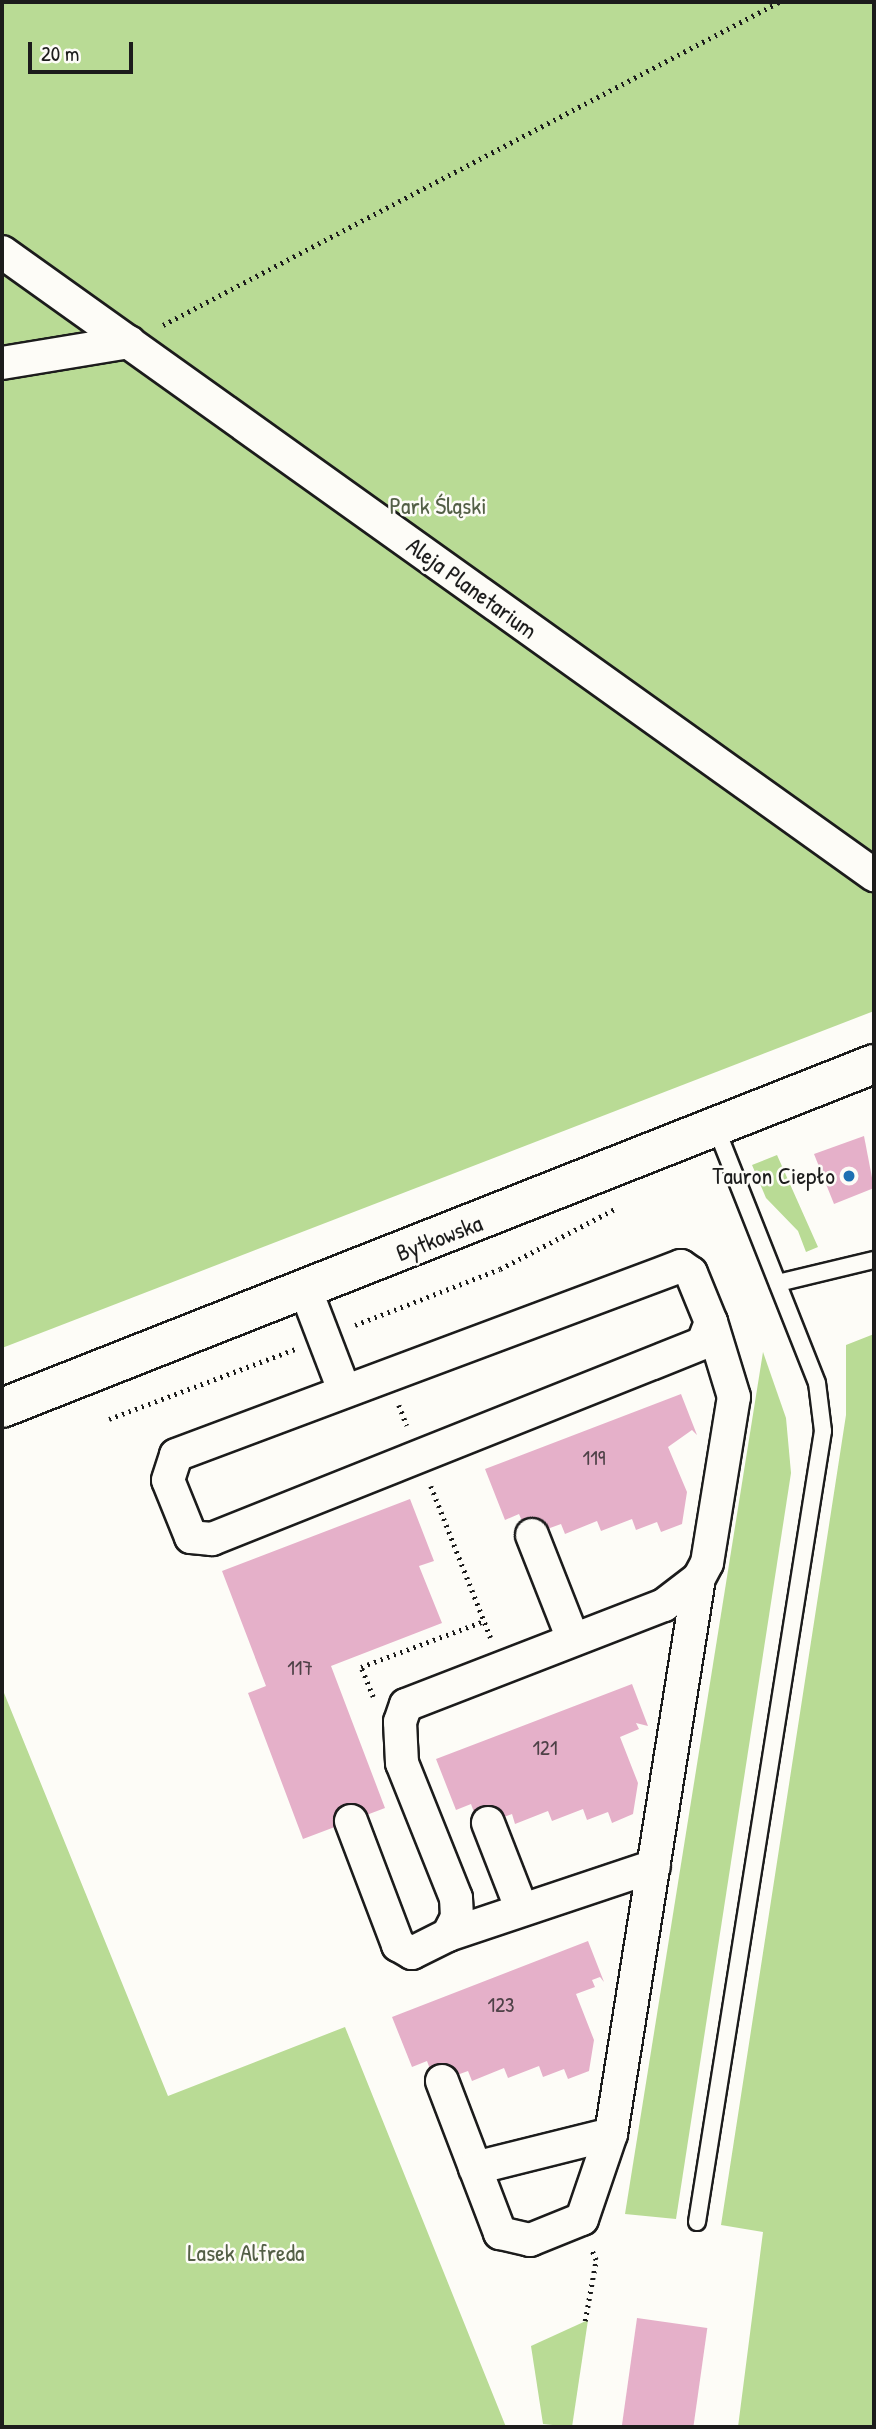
<!DOCTYPE html>
<html>
<head>
<meta charset="utf-8">
<style>
	body { margin:0 }
	#map { position:relative; width:876px; height:2429px; overflow:hidden; background:#fdfcf7; font-family:"Patrick Hand",sans-serif }
	div>[style] { position:absolute }
	[style*='--x'] { left:calc(var(--x)*1px); top:calc(var(--y)*1px); width:calc(var(--w)*1px); rotate:calc(var(--a)*1deg) }
	.green>* { inset:0; background:#b9db95 }
	.building>* { inset:0; background:#e5b0c9; transform-origin:0 0 }
	.path>* { height:4.5px; margin-top:-2.25px; transform-origin:0; background:repeating-linear-gradient(90deg,#1c1c1c 0 2px,transparent 0 7px) }
	.roads { filter:drop-shadow(2px 0 #1c1c1c) drop-shadow(-2px 0 #1c1c1c) drop-shadow(0 2px #1c1c1c) drop-shadow(0 -2px #1c1c1c) }
	.service>* { height:16px; margin:-8px; padding:0 8px; transform-origin:8px; border-radius:8px; background:#fdfcf7 }
	.minor>* { height:32px; margin:-16px; padding:0 16px; transform-origin:16px; border-radius:16px; background:#fdfcf7 }
	.tertiary>* { height:38px; margin:-19px; padding:0 19px; transform-origin:19px; border-radius:19px; background:#fdfcf7 }
	.dots>* { width:19px; height:19px; translate:-50% -50%; box-sizing:border-box; border:4px solid #fdfcf7; border-radius:50% }
	span { translate:-50% -50%; white-space:nowrap; text-align:center; line-height:1.15; -webkit-text-stroke:5px #fdfcf7; paint-order:stroke }
	.number-label { font-size:21px; color:#4e4147 }
	.number-label span { -webkit-text-stroke-width:0 }
	.park-label { font-size:24px; color:#535f46 }
	.street-label { font-size:24px; color:#1c1c1c }
	.poi-label { font-size:24px; color:#1c1c1c }
	.right { translate:-100% -50%; text-align:right }
	.frame { position:absolute; inset:0; border:4px solid #1c1c1c; pointer-events:none }
	.scale { position:absolute; left:28px; top:42px; width:105px; height:32px; box-sizing:border-box; border:4px solid #1c1c1c; border-top:0; padding-left:9px; font-size:21px; line-height:24px; white-space:nowrap; color:#1c1c1c; -webkit-text-stroke:5px #fdfcf7; paint-order:stroke }
</style>
</head>
<body>
<div id="map">
	<div class="green">
		<div style="clip-path:polygon(2px 2px,874px 2px,874px 1011px,2px 1348px)"></div>
		<div style="clip-path:polygon(777px 1155px,818px 1247px,806px 1252px,798px 1231px,766px 1198px,752px 1165px)"></div>
		<div style="clip-path:polygon(874px 1334px,874px 2427px,738px 2427px,763px 2232px,721px 2225px,846px 1415px,846px 1345px)"></div>
		<div style="clip-path:polygon(763px 1352px,786px 1418px,791px 1473px,676px 2219px,625px 2214px)"></div>
		<div style="clip-path:polygon(2px 1688px,168px 2096px,345px 2027px,506px 2427px,2px 2427px)"></div>
		<div style="clip-path:polygon(588px 2320px,572px 2427px,543px 2424px,531px 2346px)"></div>
	</div>
	<div class="building">
		<div style="clip-path:polygon(864px 1136px,874px 1188px,834px 1204px,814px 1154px)"></div>
		<div style="clip-path:polygon(681px 1394px,697px 1435px,692px 1430px,668px 1447px,687px 1492px,682px 1524px,661px 1532px,657px 1522px,636px 1530px,632px 1519px,601px 1531px,597px 1521px,565px 1534px,561px 1524px,528px 1536px,519px 1514px,505px 1520px,485px 1469px)"></div>
		<div style="clip-path:polygon(410px 1499px,434px 1561px,419px 1566px,442px 1623px,331px 1666px,385px 1808px,303px 1839px,248px 1693px,266px 1686px,222px 1571px)"></div>
		<div style="clip-path:polygon(632px 1684px,648px 1726px,636px 1723px,639px 1729px,620px 1737px,638px 1783px,633px 1814px,612px 1823px,608px 1812px,587px 1820px,583px 1809px,552px 1821px,548px 1811px,515px 1824px,512px 1814px,479px 1826px,471px 1804px,456px 1810px,436px 1759px)"></div>
		<div style="clip-path:polygon(588px 1941px,604px 1982px,600px 1977px,592px 1980px,595px 1987px,576px 1994px,594px 2040px,589px 2071px,568px 2079px,564px 2069px,543px 2077px,539px 2066px,508px 2078px,504px 2068px,472px 2081px,468px 2071px,435px 2083px,427px 2061px,412px 2067px,392px 2017px)"></div>
		<div style="left:637px;top:2318px;width:71px;height:110px;rotate:8deg"></div>
	</div>
	<div class="path">
		<div style="--x:163;--y:325;--w:696;--a:-27.67"></div>
		<div style="--x:355;--y:1325;--w:155;--a:-21.1"></div>
		<div style="--x:500;--y:1269;--w:130;--a:-27.6"></div>
		<div style="--x:399;--y:1405;--w:22;--a:69"></div>
		<div style="--x:109;--y:1419;--w:199;--a:-20.6"></div>
		<div style="--x:431;--y:1486;--w:163;--a:68.5"></div>
		<div style="--x:373;--y:1697;--w:32;--a:-112"></div>
		<div style="--x:361;--y:1667;--w:131;--a:-20.5"></div>
		<div style="--x:585;--y:2321;--w:62;--a:-79.8"></div>
		<div style="--x:596;--y:2260;--w:10;--a:-114"></div>
	</div>
	<div class="roads">
		<div class="service">
			<div style="--x:778;--y:1283;--w:99;--a:-13.5"></div>
			<div style="--x:697;--y:2222;--w:801;--a:-80.95"></div>
			<div style="--x:823;--y:1431;--w:48;--a:-97.1"></div>
			<div style="--x:817;--y:1383;--w:277;--a:-111.6"></div>
		</div>
		<div class="minor">
			<div style="--x:2;--y:252;--w:1072;--a:35.54"></div>
			<div style="--x:2;--y:363;--w:129;--a:-9.4"></div>
			<div style="--x:681;--y:1266;--w:12;--a:35"></div>
			<div style="--x:691;--y:1273;--w:53;--a:67.8"></div>
			<div style="--x:711;--y:1322;--w:22;--a:111"></div>
			<div style="--x:703;--y:1343;--w:529;--a:158.24"></div>
			<div style="--x:212;--y:1539;--w:21;--a:-175"></div>
			<div style="--x:191;--y:1537;--w:61;--a:-112"></div>
			<div style="--x:168;--y:1480;--w:26;--a:-72"></div>
			<div style="--x:176;--y:1455;--w:539;--a:-20.52"></div>
			<div style="--x:306;--y:1291;--w:106;--a:69"></div>
			<div style="--x:532;--y:1535;--w:112;--a:68.5"></div>
			<div style="--x:351;--y:1821;--w:133;--a:69.2"></div>
			<div style="--x:398;--y:1945;--w:16;--a:30"></div>
			<div style="--x:412;--y:1953;--w:40;--a:-26.6"></div>
			<div style="--x:448;--y:1935;--w:20;--a:-63"></div>
			<div style="--x:457;--y:1917;--w:19;--a:-93"></div>
			<div style="--x:456;--y:1898;--w:145;--a:-111.8"></div>
			<div style="--x:402;--y:1763;--w:41;--a:-92.8"></div>
			<div style="--x:400;--y:1722;--w:18;--a:-71"></div>
			<div style="--x:406;--y:1705;--w:277;--a:-21.2"></div>
			<div style="--x:664;--y:1605;--w:44;--a:-37.6"></div>
			<div style="--x:699;--y:1578;--w:17;--a:-62"></div>
			<div style="--x:707;--y:1563;--w:168;--a:-80.8"></div>
			<div style="--x:734;--y:1397;--w:78;--a:-107"></div>
			<div style="--x:488;--y:1823;--w:93;--a:68.7"></div>
			<div style="--x:448;--y:1935;--w:217;--a:-18.5"></div>
			<div style="--x:442;--y:2081;--w:163;--a:69.1"></div>
			<div style="--x:500;--y:2233;--w:31;--a:13"></div>
			<div style="--x:530;--y:2240;--w:56;--a:-22"></div>
			<div style="--x:582;--y:2219;--w:90;--a:-71.2"></div>
			<div style="--x:611;--y:2134;--w:563;--a:-81.01"></div>
			<div style="--x:475;--y:2168;--w:140;--a:-14"></div>
		</div>
		<div class="tertiary">
			<div style="--x:2;--y:1408;--w:937;--a:-21.53"></div>
		</div>
	</div>
	<div class="dots">
		<div style="left:849px;top:1176px;background:#1f6fb2"></div>
	</div>
	<div class="number-label">
		<span style="left:594px;top:1458px">119</span>
		<span style="left:300px;top:1668px">117</span>
		<span style="left:545px;top:1748px">121</span>
		<span style="left:501px;top:2005px">123</span>
	</div>
	<div class="park-label">
		<span style="left:438px;top:506px">Park Śląski</span>
		<span style="left:246px;top:2253px">Lasek Alfreda</span>
	</div>
	<div class="street-label">
		<span style="left:472px;top:588px;rotate:36deg">Aleja Planetarium</span>
		<span style="left:439px;top:1238px;rotate:-21deg">Bytkowska</span>
	</div>
	<div class="poi-label">
		<span class="right" style="left:835px;top:1176px">Tauron Ciepło</span>
	</div>
	<div class="frame"></div>
	<div class="scale">20 m</div>
</div>
</body>
</html>
